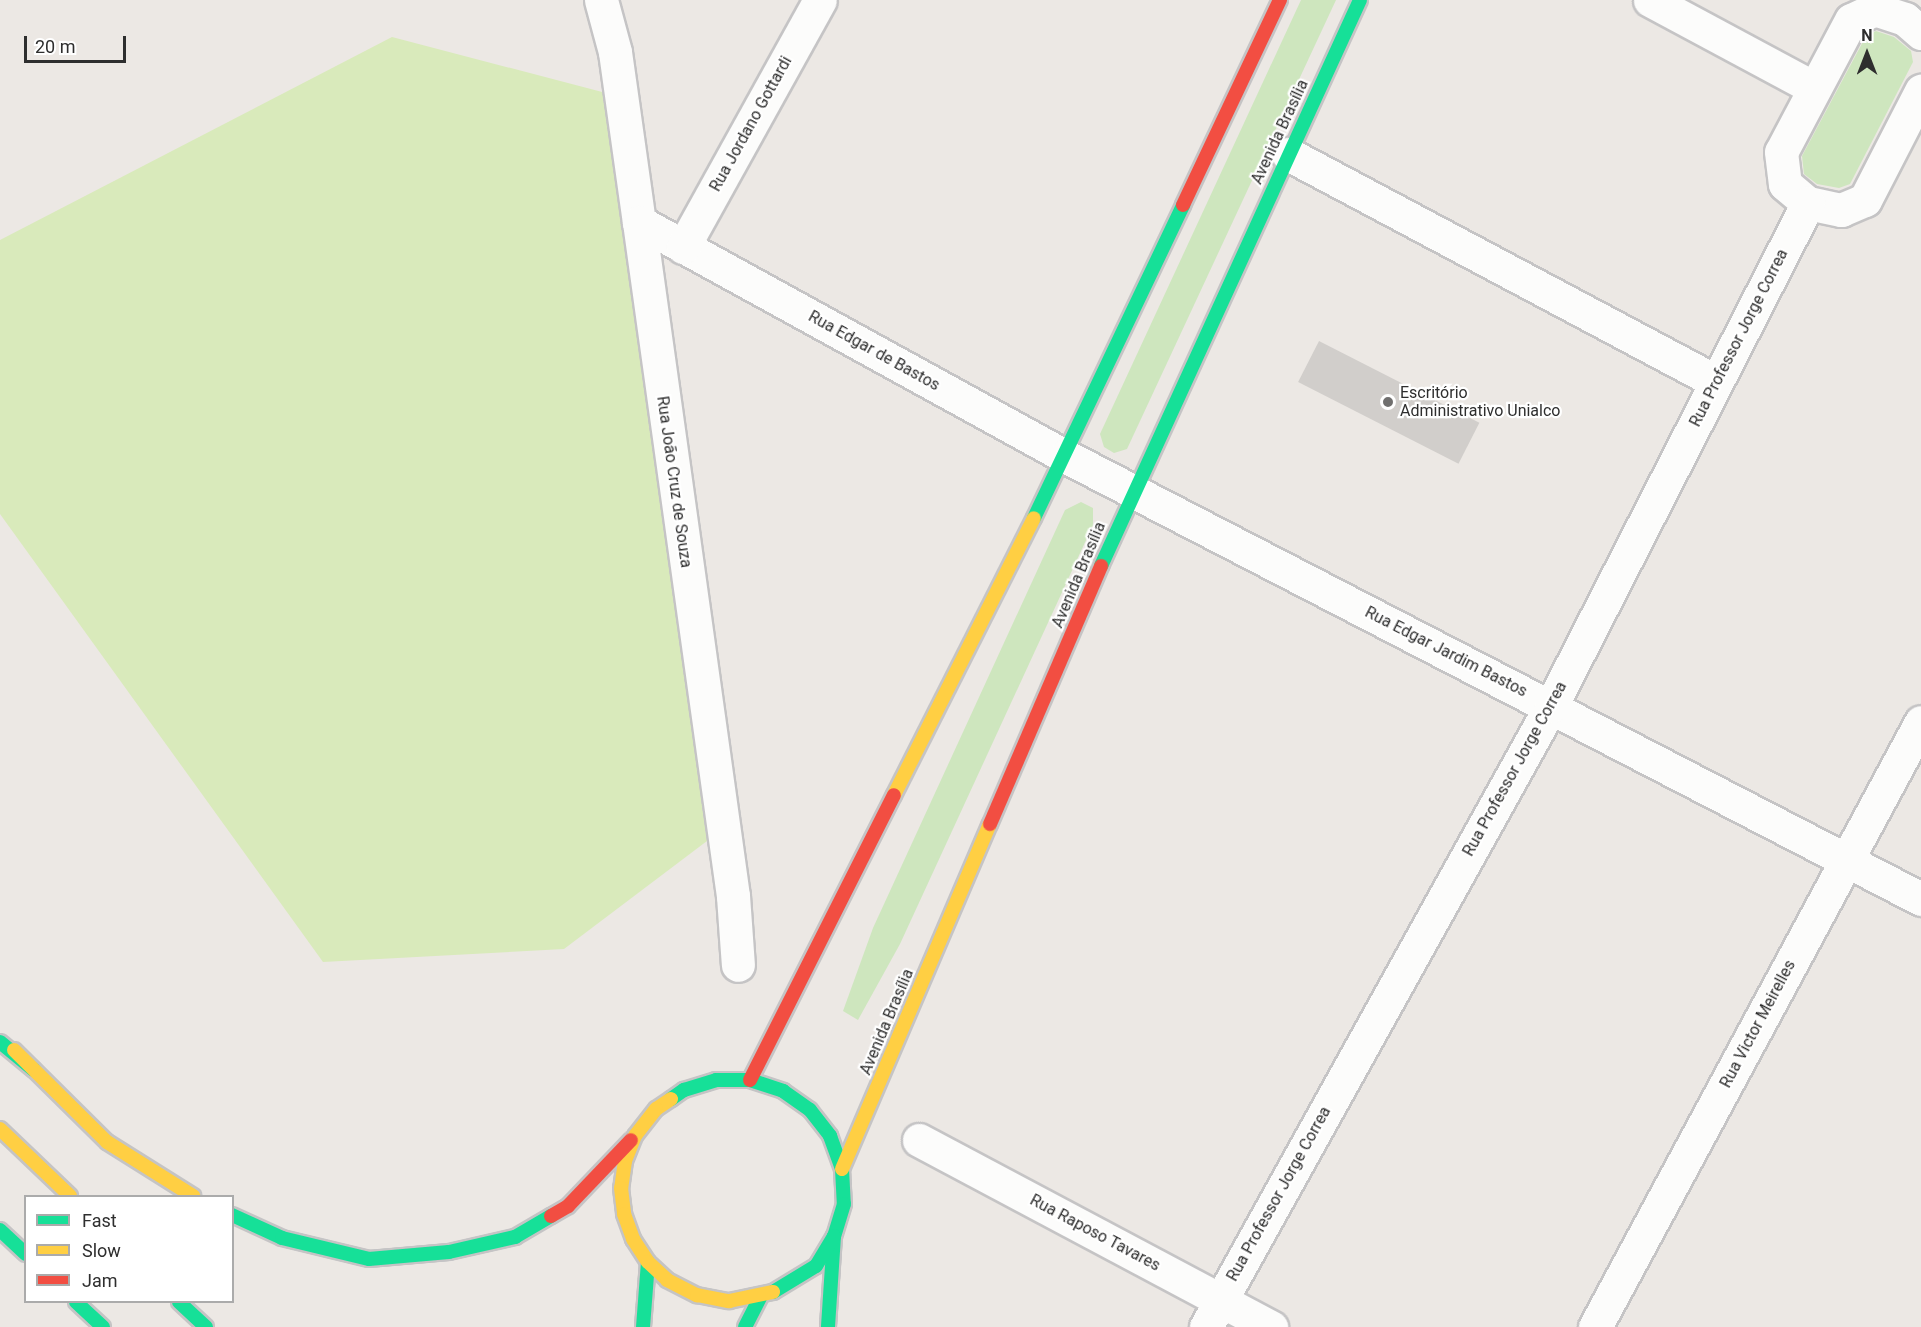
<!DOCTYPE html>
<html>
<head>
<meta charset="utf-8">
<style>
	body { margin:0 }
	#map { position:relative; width:1921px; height:1327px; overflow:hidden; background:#ece8e4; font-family:Roboto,sans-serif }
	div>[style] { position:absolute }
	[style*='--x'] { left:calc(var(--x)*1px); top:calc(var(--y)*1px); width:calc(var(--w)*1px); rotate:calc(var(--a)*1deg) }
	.green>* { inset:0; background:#cee6be }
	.pitch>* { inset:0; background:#d9eabb }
	.building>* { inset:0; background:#d1cecb; transform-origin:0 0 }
	.roads { filter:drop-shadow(2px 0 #c5c4c5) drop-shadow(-2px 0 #c5c4c5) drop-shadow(0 2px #c5c4c5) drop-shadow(0 -2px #c5c4c5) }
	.street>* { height:33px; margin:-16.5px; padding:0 16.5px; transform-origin:16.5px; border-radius:16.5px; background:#fcfcfb }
	.fast>* { height:14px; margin:-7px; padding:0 7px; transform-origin:7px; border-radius:7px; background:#16e098 }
	.slow>* { height:14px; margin:-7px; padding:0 7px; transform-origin:7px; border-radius:7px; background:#ffcf43 }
	.jam>* { height:14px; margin:-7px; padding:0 7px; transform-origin:7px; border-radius:7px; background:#f24e42 }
	.dots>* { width:16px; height:16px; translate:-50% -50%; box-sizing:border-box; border:3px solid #fff; border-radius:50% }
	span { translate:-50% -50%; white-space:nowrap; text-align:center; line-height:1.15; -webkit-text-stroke:4.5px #fff; paint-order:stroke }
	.street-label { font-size:16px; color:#2e2e2e }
	.poi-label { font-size:16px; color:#2e2e2e }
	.left { translate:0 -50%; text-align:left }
	.legend { position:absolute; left:24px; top:1195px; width:210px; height:108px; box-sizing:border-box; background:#fff; border:2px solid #ababab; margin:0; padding:8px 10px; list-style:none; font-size:18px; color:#2e2e2e }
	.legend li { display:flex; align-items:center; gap:12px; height:30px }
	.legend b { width:30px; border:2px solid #ababab }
	.north { position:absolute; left:1837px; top:24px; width:60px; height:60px; -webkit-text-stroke:4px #fff; paint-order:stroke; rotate:0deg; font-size:16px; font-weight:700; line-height:24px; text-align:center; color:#2e2e2e }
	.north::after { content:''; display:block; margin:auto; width:21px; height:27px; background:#2e2e2e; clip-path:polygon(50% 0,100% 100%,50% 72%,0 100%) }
	.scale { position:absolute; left:24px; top:36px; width:102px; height:27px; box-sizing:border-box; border:3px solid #2e2e2e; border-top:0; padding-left:8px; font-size:18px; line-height:21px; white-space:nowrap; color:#2e2e2e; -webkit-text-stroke:4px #fff; paint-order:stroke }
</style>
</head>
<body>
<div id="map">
	<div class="green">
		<div style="clip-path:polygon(1301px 0,1336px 0,1127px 449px,1114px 453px,1104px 447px,1100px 434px)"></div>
		<div style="clip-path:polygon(1876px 31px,1894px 37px,1911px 51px,1913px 62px,1850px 184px,1839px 188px,1817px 184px,1804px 174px,1802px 156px,1866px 36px)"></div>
		<div style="clip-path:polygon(1081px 502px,1093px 508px,1093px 525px,900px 944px,858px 1020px,843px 1011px,873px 928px,1065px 510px)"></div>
	</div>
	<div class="pitch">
		<div style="clip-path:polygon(392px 37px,606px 93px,707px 841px,564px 949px,323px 962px,0 514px,0 240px)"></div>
	</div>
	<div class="building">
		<div style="left:1319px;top:341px;width:180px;height:46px;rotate:27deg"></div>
	</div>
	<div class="roads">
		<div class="street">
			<div style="--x:601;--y:0;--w:54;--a:74.9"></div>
			<div style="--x:615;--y:52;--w:172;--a:82"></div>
			<div style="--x:639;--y:222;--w:681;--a:82.06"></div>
			<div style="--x:733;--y:896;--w:69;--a:85.9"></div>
			<div style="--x:1650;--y:0;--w:186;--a:28.2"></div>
			<div style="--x:1921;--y:33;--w:21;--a:-139"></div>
			<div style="--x:1905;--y:19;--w:32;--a:-162"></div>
			<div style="--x:1875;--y:9;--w:26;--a:155"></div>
			<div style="--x:1851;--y:20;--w:149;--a:117.9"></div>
			<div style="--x:1781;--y:152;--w:32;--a:83"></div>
			<div style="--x:1785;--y:184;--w:30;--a:40"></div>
			<div style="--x:1808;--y:203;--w:34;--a:12"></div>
			<div style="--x:1841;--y:210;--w:26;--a:-23"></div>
			<div style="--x:1865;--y:200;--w:123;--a:-62.8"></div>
			<div style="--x:1288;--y:154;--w:485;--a:28"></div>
			<div style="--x:639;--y:222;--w:486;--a:28.8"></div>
			<div style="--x:1065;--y:456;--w:964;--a:27.36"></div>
			<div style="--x:683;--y:247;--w:282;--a:-61"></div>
			<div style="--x:919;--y:1140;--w:399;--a:28"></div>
			<div style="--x:1206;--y:1327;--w:710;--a:-60.95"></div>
			<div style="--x:1551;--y:706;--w:565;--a:-62.94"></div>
			<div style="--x:1595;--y:1327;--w:687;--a:-61.68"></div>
		</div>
		<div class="fast">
			<div style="--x:1034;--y:518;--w:347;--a:-64.5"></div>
			<div style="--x:1101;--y:566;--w:622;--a:-65.41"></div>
			<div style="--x:0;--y:1042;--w:44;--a:39.5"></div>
			<div style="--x:671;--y:1099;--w:16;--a:-35"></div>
			<div style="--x:684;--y:1090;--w:34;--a:-17"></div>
			<div style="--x:716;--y:1080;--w:34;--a:0"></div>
			<div style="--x:750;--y:1080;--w:35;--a:18"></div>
			<div style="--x:783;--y:1091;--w:33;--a:35"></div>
			<div style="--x:810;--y:1110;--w:33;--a:52"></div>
			<div style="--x:830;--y:1136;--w:35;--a:70"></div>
			<div style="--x:842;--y:1169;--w:35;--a:87"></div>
			<div style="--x:844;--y:1204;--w:34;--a:107"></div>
			<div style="--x:834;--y:1236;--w:91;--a:93.8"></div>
			<div style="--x:232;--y:1215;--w:55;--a:24.7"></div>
			<div style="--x:282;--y:1238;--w:89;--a:13.6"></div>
			<div style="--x:369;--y:1259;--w:80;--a:-5"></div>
			<div style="--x:449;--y:1252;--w:68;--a:-12.8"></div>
			<div style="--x:515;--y:1237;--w:42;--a:-30.3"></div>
			<div style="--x:0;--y:1230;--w:35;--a:43"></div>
			<div style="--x:773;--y:1292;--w:50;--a:-31.2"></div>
			<div style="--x:816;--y:1266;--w:35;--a:-59"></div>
			<div style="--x:76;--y:1302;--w:37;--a:43"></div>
			<div style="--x:179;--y:1302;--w:37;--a:43"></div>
			<div style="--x:643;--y:1327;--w:65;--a:-85.6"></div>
			<div style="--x:745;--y:1327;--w:34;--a:-63"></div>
		</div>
		<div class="slow">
			<div style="--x:894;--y:795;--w:310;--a:-63.2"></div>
			<div style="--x:14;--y:1050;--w:131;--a:44.7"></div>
			<div style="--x:107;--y:1142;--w:102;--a:32.1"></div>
			<div style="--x:671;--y:1099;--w:18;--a:146"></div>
			<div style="--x:656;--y:1109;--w:34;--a:128"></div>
			<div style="--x:635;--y:1136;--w:27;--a:112"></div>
			<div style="--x:625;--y:1161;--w:27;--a:98"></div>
			<div style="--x:621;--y:1188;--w:26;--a:83"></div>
			<div style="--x:624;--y:1214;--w:27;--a:70"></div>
			<div style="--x:633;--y:1239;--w:27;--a:57"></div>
			<div style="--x:648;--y:1262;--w:26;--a:43"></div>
			<div style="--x:667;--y:1280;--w:34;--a:27"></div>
			<div style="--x:697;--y:1295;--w:33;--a:11"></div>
			<div style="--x:729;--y:1301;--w:45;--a:-11.6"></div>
			<div style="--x:0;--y:1129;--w:97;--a:43.7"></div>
			<div style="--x:842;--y:1169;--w:375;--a:-66.8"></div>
		</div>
		<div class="jam">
			<div style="--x:1183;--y:205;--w:227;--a:-64.7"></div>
			<div style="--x:990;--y:824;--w:281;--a:-66.7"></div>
			<div style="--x:750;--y:1080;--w:319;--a:-63.2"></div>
			<div style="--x:551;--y:1216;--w:20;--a:-30"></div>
			<div style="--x:568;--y:1206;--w:91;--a:-46.3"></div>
		</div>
	</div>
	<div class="dots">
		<div style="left:1388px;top:402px;background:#706f6e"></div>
	</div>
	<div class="street-label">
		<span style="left:751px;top:124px;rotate:-61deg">Rua Jordano Gottardi</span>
		<span style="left:1280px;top:132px;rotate:-65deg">Avenida Brasília</span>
		<span style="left:1739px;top:338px;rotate:-63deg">Rua Professor Jorge Correa</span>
		<span style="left:874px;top:351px;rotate:29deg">Rua Edgar de Bastos</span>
		<span style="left:674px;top:482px;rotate:82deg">Rua João Cruz de Souza</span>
		<span style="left:1079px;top:575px;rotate:-67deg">Avenida Brasília</span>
		<span style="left:1446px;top:652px;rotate:27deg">Rua Edgar Jardim Bastos</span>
		<span style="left:1515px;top:769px;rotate:-61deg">Rua Professor Jorge Correa</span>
		<span style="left:887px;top:1022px;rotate:-67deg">Avenida Brasília</span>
		<span style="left:1758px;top:1024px;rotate:-62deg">Rua Victor Meirelles</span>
		<span style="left:1279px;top:1194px;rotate:-61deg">Rua Professor Jorge Correa</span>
		<span style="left:1095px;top:1233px;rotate:28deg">Rua Raposo Tavares</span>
	</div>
	<div class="poi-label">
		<span class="left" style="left:1400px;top:402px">Escritório<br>Administrativo Unialco</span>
	</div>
	<ul class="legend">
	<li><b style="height:8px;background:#16e098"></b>Fast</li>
	<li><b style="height:8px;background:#ffcf43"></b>Slow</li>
	<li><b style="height:8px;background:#f24e42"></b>Jam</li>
	</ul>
	<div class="north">N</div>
	<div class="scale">20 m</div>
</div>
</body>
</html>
